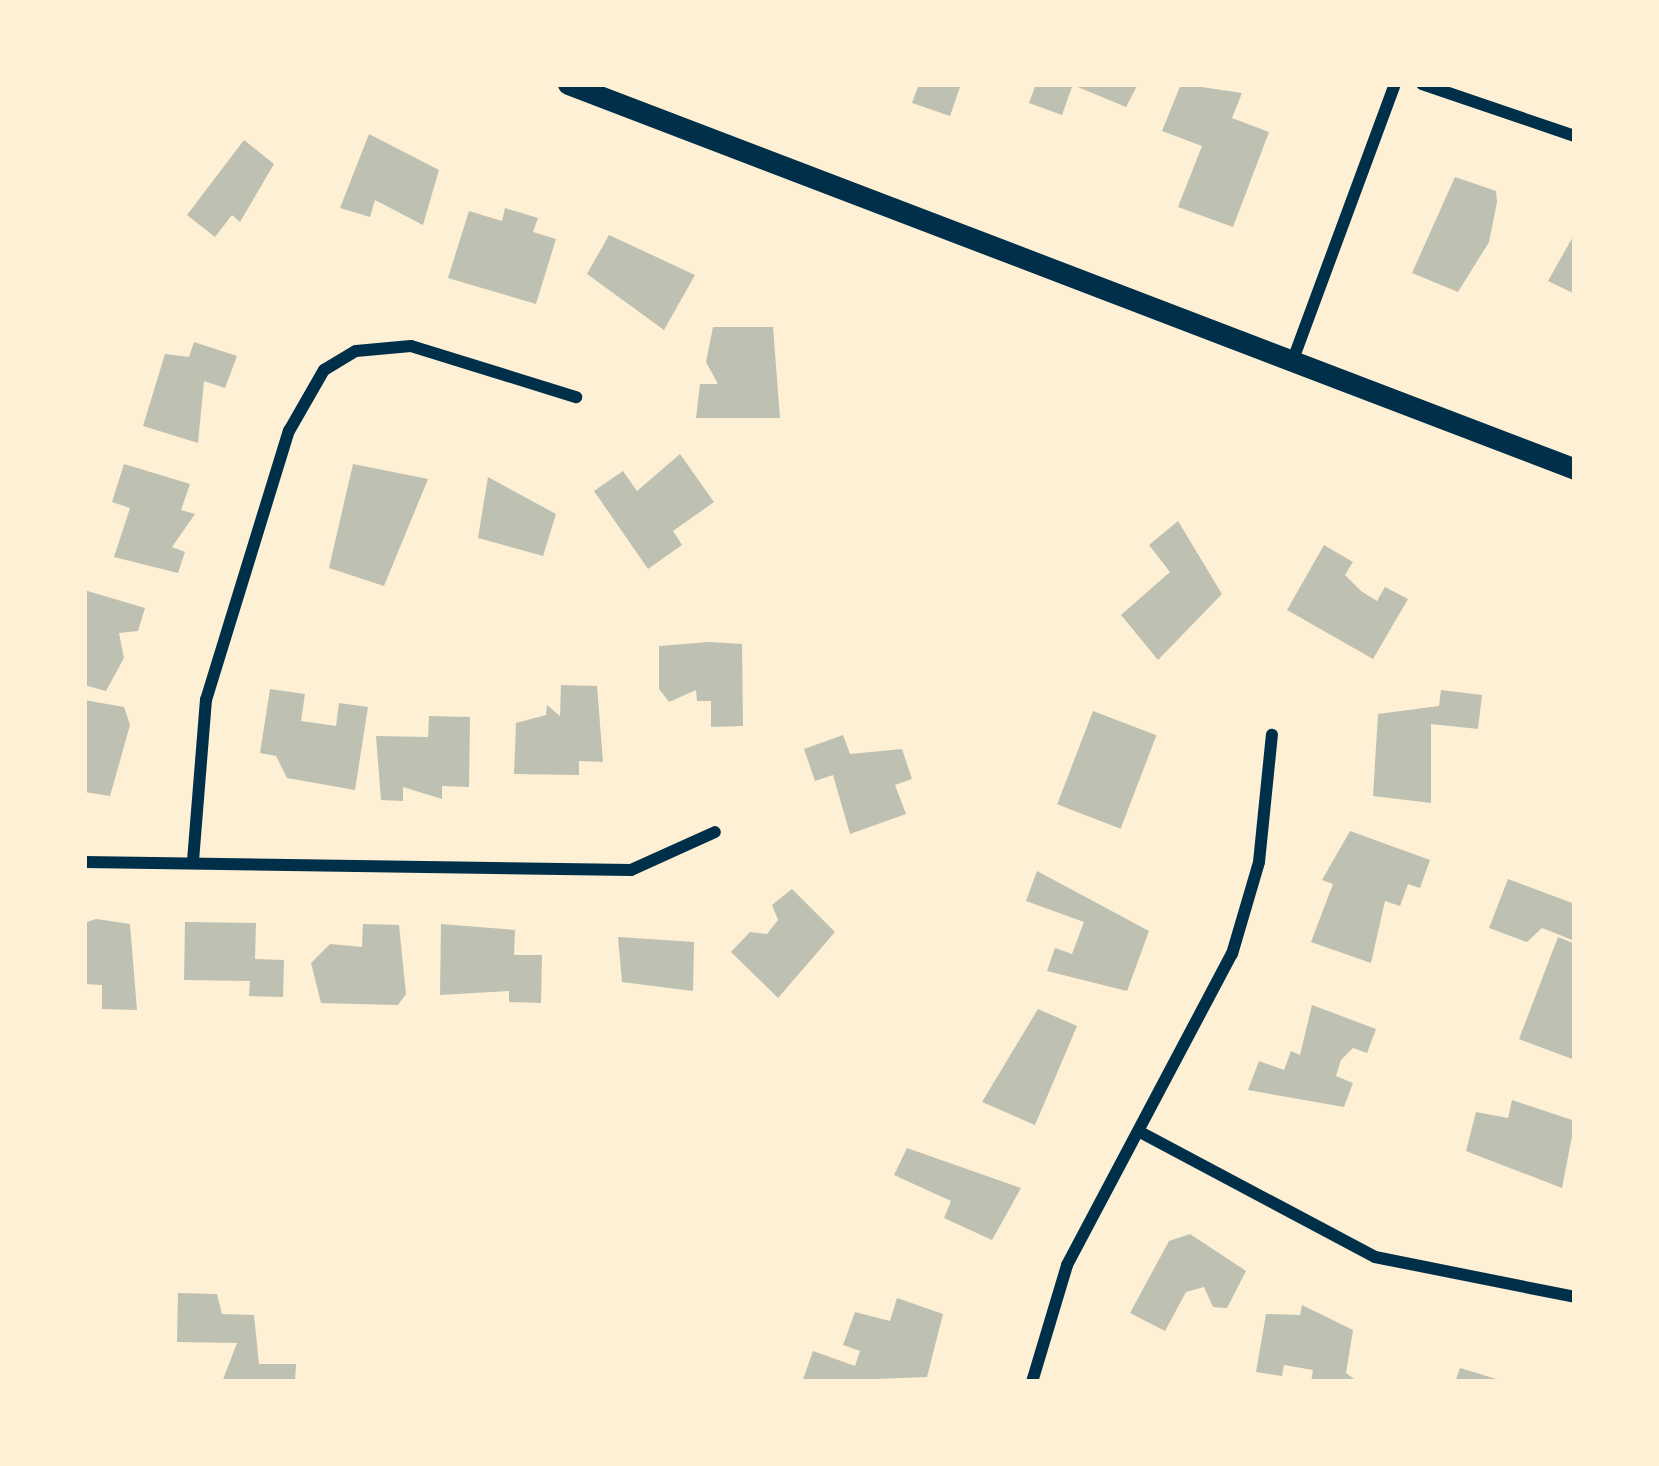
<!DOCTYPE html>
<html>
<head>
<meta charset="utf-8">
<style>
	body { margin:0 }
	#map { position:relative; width:1659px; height:1466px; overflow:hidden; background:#fdf0d5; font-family:Rubik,sans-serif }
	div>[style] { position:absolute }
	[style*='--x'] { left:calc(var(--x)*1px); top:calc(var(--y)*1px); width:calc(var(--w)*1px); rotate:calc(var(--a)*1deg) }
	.building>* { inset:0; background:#bec0b2; transform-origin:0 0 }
	.minor>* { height:12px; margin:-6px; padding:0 6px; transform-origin:6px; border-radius:6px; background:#003049 }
	.primary>* { height:21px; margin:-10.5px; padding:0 10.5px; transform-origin:10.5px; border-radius:10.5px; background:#003049 }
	span { translate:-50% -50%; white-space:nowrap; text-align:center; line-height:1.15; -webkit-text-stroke:9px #fdf0d5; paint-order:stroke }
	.frame { position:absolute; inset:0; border:87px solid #fdf0d5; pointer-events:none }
</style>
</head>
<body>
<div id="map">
	<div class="building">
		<div style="clip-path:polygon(919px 84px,961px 84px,950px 116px,912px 103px)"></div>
		<div style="clip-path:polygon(1036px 84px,1073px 84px,1062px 115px,1029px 103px)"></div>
		<div style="clip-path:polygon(1138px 84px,1126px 107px,1073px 85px,1073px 84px)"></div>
		<div style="clip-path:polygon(1181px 84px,1242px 93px,1232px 118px,1269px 132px,1233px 227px,1178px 207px,1202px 146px,1162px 131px)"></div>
		<div style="clip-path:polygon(369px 134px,439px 170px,423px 225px,375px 200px,370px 217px,340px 208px)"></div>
		<div style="clip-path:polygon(244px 140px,274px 164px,240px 222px,232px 215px,215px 237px,187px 215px)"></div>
		<div style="clip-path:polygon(1455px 177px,1496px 191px,1497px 202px,1489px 242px,1458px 292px,1412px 273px)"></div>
		<div style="clip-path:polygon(505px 208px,538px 218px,533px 232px,556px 239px,536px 304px,448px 278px,469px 211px,502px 221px)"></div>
		<div style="clip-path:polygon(1575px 233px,1575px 294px,1548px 281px)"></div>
		<div style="clip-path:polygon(609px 235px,695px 275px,664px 330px,587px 274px)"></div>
		<div style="clip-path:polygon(713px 327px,773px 327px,780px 418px,696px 418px,700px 384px,718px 384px,706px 362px)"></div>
		<div style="clip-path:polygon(194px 342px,237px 356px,225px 388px,204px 381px,198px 443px,143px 426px,165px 354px,189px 357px)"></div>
		<div style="clip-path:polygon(680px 454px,714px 502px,673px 531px,682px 545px,648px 569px,594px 491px,623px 471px,637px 491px)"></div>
		<div style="clip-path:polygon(124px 464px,190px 484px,181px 510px,195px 514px,172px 547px,185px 552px,178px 573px,114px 557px,130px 508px,112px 502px)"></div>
		<div style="clip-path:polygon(353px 464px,428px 479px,384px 586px,329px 568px)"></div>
		<div style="clip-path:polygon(488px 477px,556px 514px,543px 556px,478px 538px)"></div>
		<div style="clip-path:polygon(1178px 521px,1222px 594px,1158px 660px,1121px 615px,1170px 572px,1149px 545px)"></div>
		<div style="clip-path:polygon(1324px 545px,1353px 562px,1345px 575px,1361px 591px,1377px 601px,1385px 587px,1408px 599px,1373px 659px,1287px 610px)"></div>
		<div style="clip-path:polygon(84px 590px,145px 608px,138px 631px,119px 633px,124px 658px,106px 691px,84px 685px)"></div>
		<div style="clip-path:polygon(709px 642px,742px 644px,743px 726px,711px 727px,711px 701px,697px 701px,696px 690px,669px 702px,659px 689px,659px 646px)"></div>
		<div style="clip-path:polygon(561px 685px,597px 686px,603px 762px,579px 761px,579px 775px,514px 774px,516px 723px,546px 715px,547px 705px,560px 716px)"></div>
		<div style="clip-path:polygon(270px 689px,305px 694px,301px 721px,336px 726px,339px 703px,368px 707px,355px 790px,287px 778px,276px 756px,260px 753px)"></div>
		<div style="clip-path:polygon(1441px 690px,1482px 695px,1478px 729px,1431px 724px,1431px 803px,1373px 796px,1378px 714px,1439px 706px)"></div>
		<div style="clip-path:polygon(84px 700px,124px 707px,130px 725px,110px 796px,84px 792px)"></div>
		<div style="left:1093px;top:711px;width:68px;height:100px;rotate:21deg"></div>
		<div style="clip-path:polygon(429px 716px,470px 717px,469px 787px,442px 786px,442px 799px,403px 787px,403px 801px,381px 800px,376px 736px,428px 737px)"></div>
		<div style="clip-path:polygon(843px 735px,850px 754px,902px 749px,912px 779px,895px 785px,906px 814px,850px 834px,833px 775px,815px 781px,804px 749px)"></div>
		<div style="clip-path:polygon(1350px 831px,1430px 860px,1420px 888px,1408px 884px,1400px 906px,1385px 901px,1371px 963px,1311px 942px,1333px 884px,1322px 880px)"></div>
		<div style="clip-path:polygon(1037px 871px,1149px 931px,1127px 991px,1047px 971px,1055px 948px,1072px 954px,1084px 922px,1026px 901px)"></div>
		<div style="clip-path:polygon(1508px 879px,1575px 904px,1575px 941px,1542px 928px,1527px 942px,1489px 928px)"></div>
		<div style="clip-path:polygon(792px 889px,835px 932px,778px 998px,731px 952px,750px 932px,767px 934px,778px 920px,772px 905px)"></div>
		<div style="clip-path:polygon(96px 919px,130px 924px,137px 1010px,102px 1009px,102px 985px,84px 984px,84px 923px)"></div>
		<div style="clip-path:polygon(185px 922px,256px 923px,255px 959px,284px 960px,283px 997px,249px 996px,250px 981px,184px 980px)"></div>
		<div style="clip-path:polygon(363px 924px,399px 925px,406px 994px,398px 1005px,321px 1003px,311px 963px,330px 944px,362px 947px)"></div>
		<div style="clip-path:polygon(441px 924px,515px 930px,514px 955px,542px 955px,541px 1003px,509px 1002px,509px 991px,440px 995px)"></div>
		<div style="clip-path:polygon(618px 937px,694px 942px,693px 991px,622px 982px)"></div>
		<div style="clip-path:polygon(1558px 937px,1575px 944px,1575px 1060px,1519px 1039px)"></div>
		<div style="clip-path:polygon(1312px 1005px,1376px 1029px,1367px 1053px,1353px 1048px,1341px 1060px,1336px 1076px,1353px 1083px,1344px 1107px,1248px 1090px,1259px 1061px,1284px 1070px,1291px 1051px,1300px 1055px)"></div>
		<div style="clip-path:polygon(1038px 1009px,1077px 1026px,1035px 1125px,982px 1102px)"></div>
		<div style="clip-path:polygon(1512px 1100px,1575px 1121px,1562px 1188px,1466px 1151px,1476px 1112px,1508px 1118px)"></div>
		<div style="clip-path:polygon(907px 1148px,1021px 1188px,992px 1240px,944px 1218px,951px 1201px,894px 1175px)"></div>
		<div style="clip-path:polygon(1190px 1234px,1246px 1271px,1227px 1308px,1213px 1307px,1204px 1287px,1186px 1292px,1165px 1331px,1130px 1313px,1169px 1241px)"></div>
		<div style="clip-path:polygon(178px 1293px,217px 1294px,222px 1314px,254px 1315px,259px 1364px,296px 1364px,295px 1382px,222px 1382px,237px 1343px,177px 1342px)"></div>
		<div style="clip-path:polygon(897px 1298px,943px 1314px,927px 1377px,802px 1382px,813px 1351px,855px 1366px,860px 1351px,843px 1345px,855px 1312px,890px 1321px)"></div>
		<div style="clip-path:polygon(1302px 1305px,1353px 1330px,1346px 1373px,1358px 1382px,1311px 1382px,1313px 1370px,1284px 1365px,1282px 1376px,1256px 1372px,1266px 1314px,1300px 1315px)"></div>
		<div style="clip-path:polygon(1460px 1368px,1503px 1381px,1503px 1382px,1455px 1382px)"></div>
	</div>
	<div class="minor">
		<div style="--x:1422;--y:84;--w:162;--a:18.8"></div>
		<div style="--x:1291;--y:365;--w:300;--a:-69.7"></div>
		<div style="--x:193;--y:861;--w:162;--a:-85.4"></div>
		<div style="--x:206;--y:700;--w:282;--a:-72.9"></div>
		<div style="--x:289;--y:431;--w:70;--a:-60.2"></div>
		<div style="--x:324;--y:370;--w:37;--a:-31"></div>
		<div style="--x:356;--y:351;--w:55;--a:-5.2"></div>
		<div style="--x:411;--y:346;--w:173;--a:17.2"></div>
		<div style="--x:84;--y:862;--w:547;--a:0.84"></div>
		<div style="--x:631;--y:870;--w:92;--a:-24.3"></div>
		<div style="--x:1140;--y:1132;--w:266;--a:28"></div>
		<div style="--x:1375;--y:1257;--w:204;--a:11.3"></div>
		<div style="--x:1032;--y:1382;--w:122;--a:-73.3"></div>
		<div style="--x:1067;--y:1265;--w:352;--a:-62.1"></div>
		<div style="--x:1232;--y:954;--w:96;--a:-73.6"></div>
		<div style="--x:1259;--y:862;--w:128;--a:-84.2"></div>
	</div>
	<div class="primary">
		<div style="--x:568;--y:84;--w:1078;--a:20.92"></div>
	</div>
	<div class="frame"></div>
</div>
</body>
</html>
